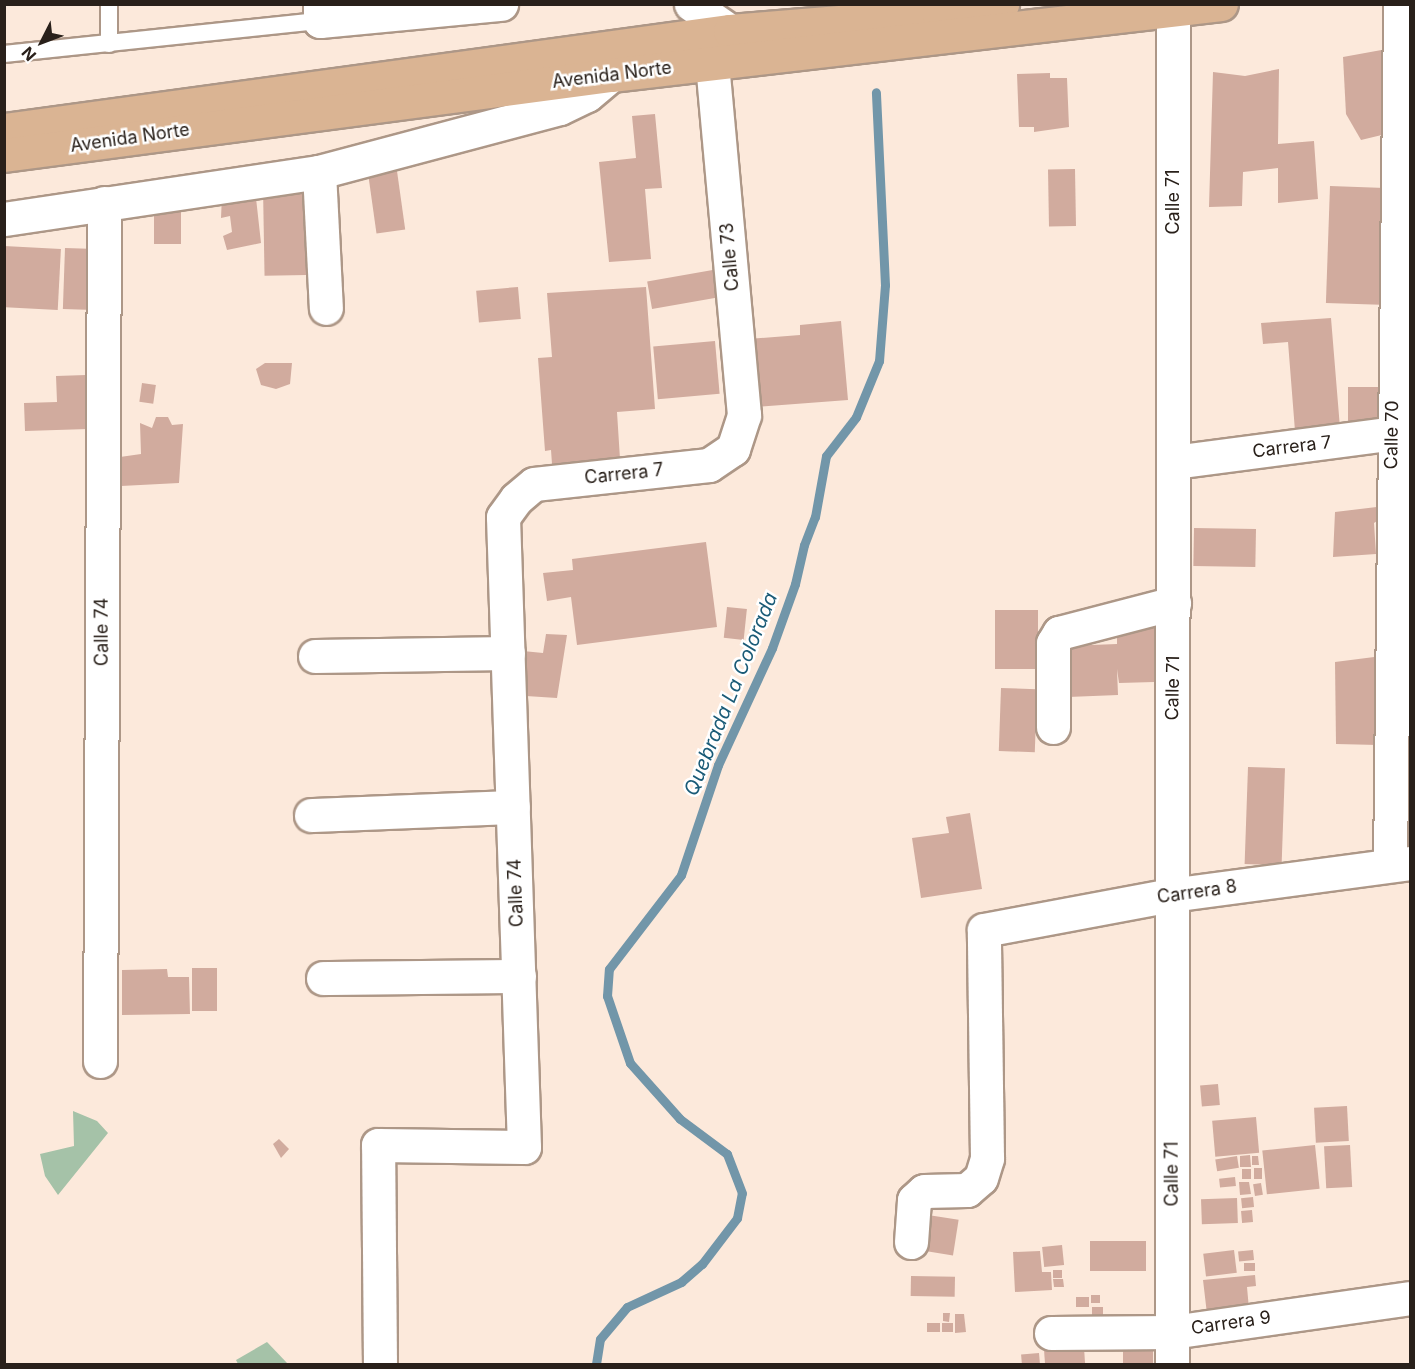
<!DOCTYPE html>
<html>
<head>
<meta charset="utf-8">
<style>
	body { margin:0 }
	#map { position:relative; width:1415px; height:1369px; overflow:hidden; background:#fce9db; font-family:Inter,sans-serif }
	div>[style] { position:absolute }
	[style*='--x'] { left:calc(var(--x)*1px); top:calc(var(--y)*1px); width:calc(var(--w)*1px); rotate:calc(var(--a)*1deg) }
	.forest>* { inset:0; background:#a5c2a8 }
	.stream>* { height:9px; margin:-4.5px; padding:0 4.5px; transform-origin:4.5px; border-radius:4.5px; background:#7296a9 }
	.building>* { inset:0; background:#d1ab9e; transform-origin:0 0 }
	.roads { filter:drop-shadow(2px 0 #ad9787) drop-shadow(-2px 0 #ad9787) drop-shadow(0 2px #ad9787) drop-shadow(0 -2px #ad9787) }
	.service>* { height:16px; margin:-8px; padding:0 8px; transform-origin:8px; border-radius:8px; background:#fff }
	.minor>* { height:33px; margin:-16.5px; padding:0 16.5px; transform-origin:16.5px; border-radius:16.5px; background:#fff }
	.primary>* { height:33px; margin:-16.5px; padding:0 16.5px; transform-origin:16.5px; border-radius:16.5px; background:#dab493 }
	span { translate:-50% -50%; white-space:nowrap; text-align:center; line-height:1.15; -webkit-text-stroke:5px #fff; paint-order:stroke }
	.street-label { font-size:18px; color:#29201a }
	.water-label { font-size:20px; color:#1a5b77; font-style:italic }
	.frame { position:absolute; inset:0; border:6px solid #29201a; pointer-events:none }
	.north { position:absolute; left:12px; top:12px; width:60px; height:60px; -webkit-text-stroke:4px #fff; paint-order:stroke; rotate:228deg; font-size:16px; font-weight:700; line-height:24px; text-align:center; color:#29201a }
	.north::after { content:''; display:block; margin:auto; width:21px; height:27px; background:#29201a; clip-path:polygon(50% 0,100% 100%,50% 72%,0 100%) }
</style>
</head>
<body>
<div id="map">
	<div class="forest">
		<div style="clip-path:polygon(73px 1111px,97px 1121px,108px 1133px,58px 1195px,45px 1176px,40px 1154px,74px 1146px)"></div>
		<div style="clip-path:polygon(267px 1342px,288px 1364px,238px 1364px,236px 1360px)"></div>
	</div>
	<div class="stream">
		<div style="--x:596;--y:1364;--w:25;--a:-81"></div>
		<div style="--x:600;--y:1339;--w:42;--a:-49.8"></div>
		<div style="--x:627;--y:1307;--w:60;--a:-24.8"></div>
		<div style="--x:681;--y:1282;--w:28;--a:-41"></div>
		<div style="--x:702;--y:1264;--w:58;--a:-52.7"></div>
		<div style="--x:737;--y:1218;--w:25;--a:-79"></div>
		<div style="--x:742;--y:1193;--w:42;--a:-111"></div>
		<div style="--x:727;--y:1154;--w:59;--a:-143.3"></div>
		<div style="--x:680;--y:1119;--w:75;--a:-131.8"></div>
		<div style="--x:630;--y:1063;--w:71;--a:-108.9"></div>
		<div style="--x:607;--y:996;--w:27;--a:-86"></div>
		<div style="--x:609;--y:969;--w:118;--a:-52.5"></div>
		<div style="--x:681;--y:875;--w:116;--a:-71.4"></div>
		<div style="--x:718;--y:765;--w:129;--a:-65.2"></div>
		<div style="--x:772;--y:648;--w:68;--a:-70.2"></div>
		<div style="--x:795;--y:584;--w:40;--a:-77"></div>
		<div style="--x:804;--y:545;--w:30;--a:-69"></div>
		<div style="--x:815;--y:517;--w:62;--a:-79.8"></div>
		<div style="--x:826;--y:456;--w:49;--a:-52.4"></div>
		<div style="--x:856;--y:417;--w:61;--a:-67.7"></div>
		<div style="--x:879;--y:361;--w:76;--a:-85.5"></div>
		<div style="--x:885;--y:285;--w:193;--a:-92.7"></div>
	</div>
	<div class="building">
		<div style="clip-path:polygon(1387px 49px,1390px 133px,1361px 140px,1346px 114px,1343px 57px)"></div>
		<div style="clip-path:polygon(1279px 69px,1278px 144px,1314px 141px,1318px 199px,1278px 203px,1278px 168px,1243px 172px,1242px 206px,1209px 207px,1213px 72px,1245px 76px)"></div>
		<div style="clip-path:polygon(1050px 73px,1050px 78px,1067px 78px,1069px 127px,1034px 132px,1034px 127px,1019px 127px,1017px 74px)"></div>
		<div style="clip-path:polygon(655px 114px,662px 188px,645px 189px,651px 259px,609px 262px,599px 162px,636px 158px,632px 116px)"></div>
		<div style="left:1075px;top:169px;width:57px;height:27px;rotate:89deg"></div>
		<div style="left:397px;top:171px;width:59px;height:29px;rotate:82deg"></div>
		<div style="left:1330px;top:186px;width:62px;height:117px;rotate:2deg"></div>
		<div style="left:305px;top:187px;width:88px;height:42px;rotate:89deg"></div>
		<div style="clip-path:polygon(255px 189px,261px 243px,227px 250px,223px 236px,232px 232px,230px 216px,221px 218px,222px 195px)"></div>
		<div style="left:181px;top:210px;width:34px;height:27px;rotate:90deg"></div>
		<div style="left:4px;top:246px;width:57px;height:61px;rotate:3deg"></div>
		<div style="left:65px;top:248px;width:31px;height:61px;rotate:2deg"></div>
		<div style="left:724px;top:268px;width:28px;height:78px;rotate:80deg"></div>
		<div style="left:518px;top:287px;width:32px;height:42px;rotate:85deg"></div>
		<div style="clip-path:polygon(646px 287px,655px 409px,617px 412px,620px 459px,552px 464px,551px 450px,545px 451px,538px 358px,552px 357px,547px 293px)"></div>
		<div style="clip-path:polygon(1331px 318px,1340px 428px,1295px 431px,1288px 342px,1263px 344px,1261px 323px)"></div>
		<div style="clip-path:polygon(841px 321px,848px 400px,754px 407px,748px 339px,800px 335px,800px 325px)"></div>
		<div style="left:715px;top:341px;width:53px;height:62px;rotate:85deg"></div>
		<div style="clip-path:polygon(265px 363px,292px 363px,290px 384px,276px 389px,261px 385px,256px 369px)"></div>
		<div style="clip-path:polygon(86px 375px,88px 429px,25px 431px,24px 403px,57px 402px,56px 376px)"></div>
		<div style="left:142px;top:383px;width:14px;height:19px;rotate:8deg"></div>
		<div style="left:1384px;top:387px;width:37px;height:36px;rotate:90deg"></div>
		<div style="clip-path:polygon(156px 417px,168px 417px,172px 425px,183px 424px,179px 483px,121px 486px,120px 457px,141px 454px,140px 423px,152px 428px)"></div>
		<div style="clip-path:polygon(1385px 506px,1386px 515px,1374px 523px,1376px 554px,1333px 557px,1335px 512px)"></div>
		<div style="left:1194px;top:528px;width:62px;height:38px;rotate:1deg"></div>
		<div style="clip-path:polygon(706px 542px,717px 627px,577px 645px,571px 597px,547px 601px,543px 573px,573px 570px,572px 559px)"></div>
		<div style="left:727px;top:607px;width:20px;height:31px;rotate:6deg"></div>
		<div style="left:995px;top:610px;width:43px;height:59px"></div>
		<div style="clip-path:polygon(1117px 624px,1155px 625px,1154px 682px,1119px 683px,1117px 669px,1118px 695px,1068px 697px,1066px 646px,1117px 644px)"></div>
		<div style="clip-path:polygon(546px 634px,567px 635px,557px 698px,526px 696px,523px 651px,543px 653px)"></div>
		<div style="clip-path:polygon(1382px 656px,1378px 745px,1336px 744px,1335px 662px)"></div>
		<div style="left:1001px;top:688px;width:36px;height:63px;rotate:2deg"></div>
		<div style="left:1248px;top:767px;width:37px;height:97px;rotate:2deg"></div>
		<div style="clip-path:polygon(970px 813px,982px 889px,921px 898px,912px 838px,949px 833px,946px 817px)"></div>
		<div style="left:192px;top:968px;width:25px;height:43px"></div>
		<div style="clip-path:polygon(167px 969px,168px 977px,189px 977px,190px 1014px,122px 1015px,122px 970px)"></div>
		<div style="left:1218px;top:1084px;width:21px;height:18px;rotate:85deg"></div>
		<div style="left:1347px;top:1106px;width:35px;height:33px;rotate:87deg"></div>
		<div style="left:1256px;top:1117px;width:36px;height:44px;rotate:85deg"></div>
		<div style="clip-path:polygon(279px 1139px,289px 1149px,281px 1158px,273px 1144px)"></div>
		<div style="left:1315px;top:1145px;width:44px;height:53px;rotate:84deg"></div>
		<div style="left:1350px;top:1145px;width:42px;height:26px;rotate:87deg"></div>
		<div style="clip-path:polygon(1250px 1155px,1251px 1167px,1240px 1167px,1240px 1156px)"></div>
		<div style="left:1237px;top:1156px;width:12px;height:22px;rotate:81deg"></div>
		<div style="clip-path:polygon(1252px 1156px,1258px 1156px,1259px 1165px,1252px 1165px)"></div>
		<div style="left:1254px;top:1168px;width:8px;height:11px"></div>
		<div style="left:1242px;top:1169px;width:9px;height:10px"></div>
		<div style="left:1235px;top:1177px;width:9px;height:16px;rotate:84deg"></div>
		<div style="clip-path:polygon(1239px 1182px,1249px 1182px,1251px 1194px,1240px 1195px)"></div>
		<div style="left:1261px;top:1183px;width:12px;height:8px;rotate:81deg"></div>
		<div style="left:1253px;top:1197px;width:10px;height:12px;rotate:84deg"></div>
		<div style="left:1237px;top:1198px;width:25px;height:36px;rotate:88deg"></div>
		<div style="left:1252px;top:1210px;width:12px;height:11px;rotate:85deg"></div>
		<div style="left:928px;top:1215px;width:31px;height:36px;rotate:9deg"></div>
		<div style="left:1090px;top:1241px;width:56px;height:30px"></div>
		<div style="left:1062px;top:1245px;width:20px;height:20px;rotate:84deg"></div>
		<div style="left:1234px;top:1250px;width:23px;height:31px;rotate:83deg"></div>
		<div style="left:1253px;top:1250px;width:10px;height:15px;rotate:84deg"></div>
		<div style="clip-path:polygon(1040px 1251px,1042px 1272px,1051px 1272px,1052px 1290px,1015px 1292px,1013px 1252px)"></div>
		<div style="left:1244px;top:1263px;width:11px;height:8px"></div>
		<div style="left:1053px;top:1270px;width:9px;height:8px"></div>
		<div style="clip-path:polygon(1255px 1275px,1256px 1286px,1247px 1287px,1249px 1309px,1207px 1314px,1203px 1280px)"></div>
		<div style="left:911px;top:1276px;width:44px;height:20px;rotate:1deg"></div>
		<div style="clip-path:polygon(1053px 1279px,1063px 1279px,1064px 1287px,1054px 1287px)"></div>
		<div style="left:1100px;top:1295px;width:8px;height:9px;rotate:90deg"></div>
		<div style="left:1076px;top:1297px;width:13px;height:10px"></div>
		<div style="left:1092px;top:1307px;width:11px;height:18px"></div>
		<div style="clip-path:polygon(943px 1313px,950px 1313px,949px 1322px,943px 1321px)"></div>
		<div style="clip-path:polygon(955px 1314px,964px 1314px,966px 1332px,955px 1333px)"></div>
		<div style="left:927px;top:1323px;width:13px;height:9px"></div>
		<div style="left:942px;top:1323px;width:11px;height:9px"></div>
		<div style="left:1123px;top:1343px;width:30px;height:21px"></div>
		<div style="left:1084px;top:1348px;width:16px;height:40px;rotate:86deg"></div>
		<div style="left:1039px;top:1353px;width:11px;height:18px;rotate:85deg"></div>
	</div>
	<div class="roads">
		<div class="service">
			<div style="--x:109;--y:4;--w:40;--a:90"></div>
			<div style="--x:4;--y:54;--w:318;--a:-6"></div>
		</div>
		<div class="minor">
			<div style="--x:320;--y:4;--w:17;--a:90"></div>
			<div style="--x:320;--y:21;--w:182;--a:-5.4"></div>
			<div style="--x:691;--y:4;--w:47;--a:34.7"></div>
			<div style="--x:319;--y:172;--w:136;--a:87.1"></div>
			<div style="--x:4;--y:219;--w:318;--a:-8.5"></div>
			<div style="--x:319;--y:172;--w:249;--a:-14.9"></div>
			<div style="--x:560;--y:108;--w:30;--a:-26"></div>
			<div style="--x:587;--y:95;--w:31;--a:-40"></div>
			<div style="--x:1174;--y:462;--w:238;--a:-7.5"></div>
			<div style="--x:315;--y:656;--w:193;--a:-0.9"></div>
			<div style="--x:1053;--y:727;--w:84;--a:-90"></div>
			<div style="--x:1053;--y:643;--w:12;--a:-59"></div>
			<div style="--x:1059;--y:633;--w:119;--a:-14.6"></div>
			<div style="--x:311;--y:815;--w:202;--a:-2.3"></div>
			<div style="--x:1390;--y:865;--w:861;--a:-89.33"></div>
			<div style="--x:323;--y:978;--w:196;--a:-0.6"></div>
			<div style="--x:100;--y:1061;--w:858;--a:-89.73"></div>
			<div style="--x:911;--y:1242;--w:42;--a:-85.9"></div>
			<div style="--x:914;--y:1200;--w:13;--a:-42"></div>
			<div style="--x:924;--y:1191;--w:43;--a:-1.3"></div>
			<div style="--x:967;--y:1190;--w:18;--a:-41"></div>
			<div style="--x:981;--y:1178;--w:21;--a:-73"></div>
			<div style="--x:987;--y:1158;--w:228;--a:-90.8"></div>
			<div style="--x:984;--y:930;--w:190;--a:-10.6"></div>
			<div style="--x:1171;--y:895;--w:241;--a:-7.6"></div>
			<div style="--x:1051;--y:1333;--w:121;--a:-0.5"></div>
			<div style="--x:1172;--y:1332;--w:240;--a:-8.1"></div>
			<div style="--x:380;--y:1364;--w:219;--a:-90.5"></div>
			<div style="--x:378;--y:1145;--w:146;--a:0.8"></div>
			<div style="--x:524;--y:1147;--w:630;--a:-91.91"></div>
			<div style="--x:503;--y:517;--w:22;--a:-54"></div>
			<div style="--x:516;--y:499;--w:23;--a:-40"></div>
			<div style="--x:534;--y:484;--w:176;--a:-6.2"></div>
			<div style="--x:709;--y:465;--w:29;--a:-34"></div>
			<div style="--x:733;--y:449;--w:36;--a:-72"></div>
			<div style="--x:744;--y:415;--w:352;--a:-95.2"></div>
			<div style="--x:1172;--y:1364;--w:1352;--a:-89.96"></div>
		</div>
		<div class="primary">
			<div style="--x:4;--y:130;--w:733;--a:-7.77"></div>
			<div style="--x:730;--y:31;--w:210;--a:-4.7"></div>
			<div style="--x:939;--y:14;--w:64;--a:-9"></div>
			<div style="--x:4;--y:155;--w:612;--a:-7.51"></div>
			<div style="--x:611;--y:75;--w:614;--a:-6.64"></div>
		</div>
	</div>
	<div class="street-label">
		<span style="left:612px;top:75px;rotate:-7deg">Avenida Norte</span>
		<span style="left:130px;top:138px;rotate:-8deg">Avenida Norte</span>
		<span style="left:1173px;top:202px;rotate:-90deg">Calle 71</span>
		<span style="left:730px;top:257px;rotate:-95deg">Calle 73</span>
		<span style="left:1392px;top:435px;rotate:-89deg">Calle 70</span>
		<span style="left:1292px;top:447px;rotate:-7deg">Carrera 7</span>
		<span style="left:624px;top:474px;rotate:-6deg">Carrera 7</span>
		<span style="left:102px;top:632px;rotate:-90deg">Calle 74</span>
		<span style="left:1173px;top:688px;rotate:-89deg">Calle 71</span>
		<span style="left:1197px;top:892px;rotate:-8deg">Carrera 8</span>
		<span style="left:516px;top:893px;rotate:-92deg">Calle 74</span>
		<span style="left:1172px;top:1174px;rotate:-90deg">Calle 71</span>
		<span style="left:1231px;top:1323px;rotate:-8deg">Carrera 9</span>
	</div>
	<div class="water-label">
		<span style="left:731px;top:694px;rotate:-68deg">Quebrada La Colorada</span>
	</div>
	<div class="frame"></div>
	<div class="north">N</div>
</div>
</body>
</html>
